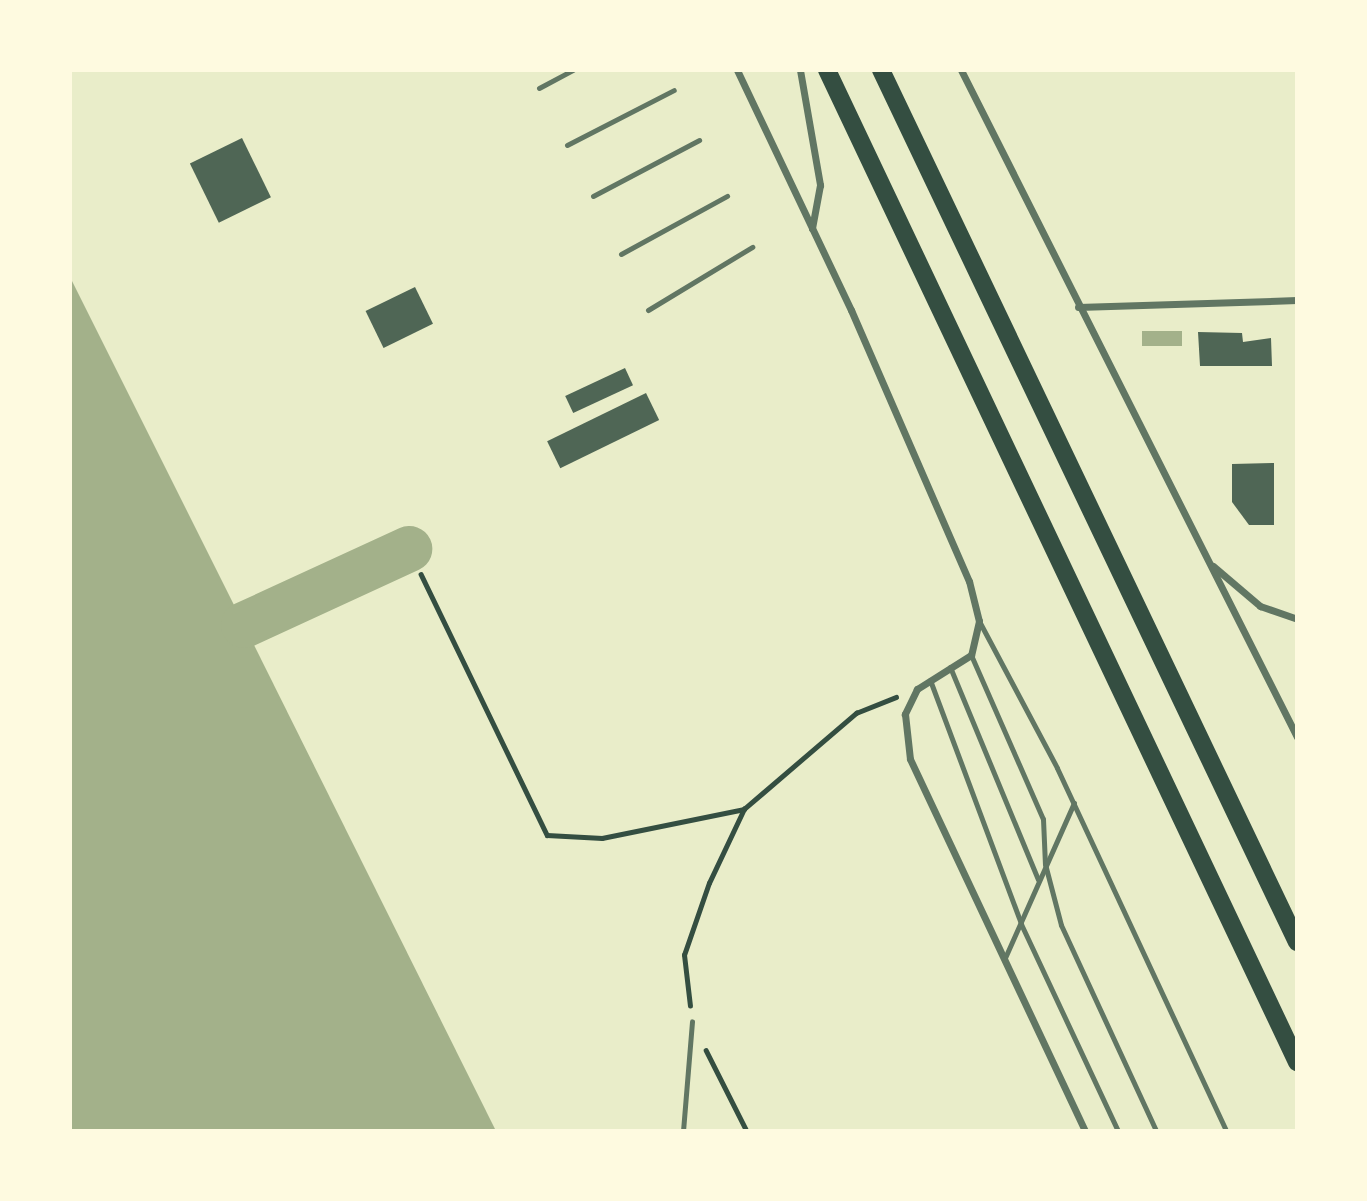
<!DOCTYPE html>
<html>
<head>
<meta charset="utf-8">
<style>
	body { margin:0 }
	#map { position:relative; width:1367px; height:1201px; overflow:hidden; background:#e9edc9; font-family:Montserrat,sans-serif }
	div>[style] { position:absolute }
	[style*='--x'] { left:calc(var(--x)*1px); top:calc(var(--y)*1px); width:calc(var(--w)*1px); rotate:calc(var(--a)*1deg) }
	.water>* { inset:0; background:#a3b18a; transform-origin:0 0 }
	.river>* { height:46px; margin:-23px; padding:0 23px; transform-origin:23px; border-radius:23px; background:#a3b18a }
	.building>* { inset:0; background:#4f6655; transform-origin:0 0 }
	.path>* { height:4.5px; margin:-2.25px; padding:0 2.25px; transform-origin:2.25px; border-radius:2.25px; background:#344e41 }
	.service>* { height:5px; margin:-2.5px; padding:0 2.5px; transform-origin:2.5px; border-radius:2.5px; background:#617663 }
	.minor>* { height:7px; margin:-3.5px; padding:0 3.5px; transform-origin:3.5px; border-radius:3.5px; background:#617663 }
	.primary>* { height:18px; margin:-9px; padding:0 9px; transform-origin:9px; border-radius:9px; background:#344e41 }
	span { translate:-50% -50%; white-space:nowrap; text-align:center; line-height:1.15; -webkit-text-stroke:6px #fefae0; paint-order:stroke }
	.frame { position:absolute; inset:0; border:72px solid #fefae0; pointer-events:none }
</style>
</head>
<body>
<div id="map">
	<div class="water">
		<div style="clip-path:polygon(70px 277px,244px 625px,496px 1131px,70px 1131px)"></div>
		<div style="left:1142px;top:331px;width:40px;height:15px"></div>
	</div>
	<div class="river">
		<div style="--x:244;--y:625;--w:182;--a:-24.7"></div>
	</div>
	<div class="building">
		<div style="left:242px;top:138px;width:66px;height:58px;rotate:64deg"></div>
		<div style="left:415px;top:287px;width:41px;height:55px;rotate:64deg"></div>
		<div style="clip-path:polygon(1198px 332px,1242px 333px,1243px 342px,1271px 338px,1272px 366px,1200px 366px)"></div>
		<div style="left:625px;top:368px;width:19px;height:66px;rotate:65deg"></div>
		<div style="left:646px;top:393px;width:30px;height:110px;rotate:64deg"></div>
		<div style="clip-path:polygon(1274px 463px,1274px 525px,1249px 525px,1232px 502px,1232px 464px)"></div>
	</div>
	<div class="path">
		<div style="--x:421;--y:574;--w:290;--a:64.2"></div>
		<div style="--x:547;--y:835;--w:55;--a:3.1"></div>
		<div style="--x:602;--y:838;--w:145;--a:-11.5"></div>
		<div style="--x:690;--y:1006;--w:51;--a:-96.7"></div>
		<div style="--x:684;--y:955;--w:76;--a:-70.9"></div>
		<div style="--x:709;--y:883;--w:82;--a:-64.7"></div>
		<div style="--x:744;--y:809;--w:148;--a:-40.6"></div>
		<div style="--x:856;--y:713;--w:43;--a:-21.8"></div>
		<div style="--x:706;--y:1050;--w:91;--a:63.2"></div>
	</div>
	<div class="service">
		<div style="--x:539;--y:88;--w:38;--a:-28"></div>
		<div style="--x:567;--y:145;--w:120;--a:-27.2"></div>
		<div style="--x:593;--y:196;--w:120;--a:-27.8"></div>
		<div style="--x:621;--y:254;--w:121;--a:-28.7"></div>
		<div style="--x:648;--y:310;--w:122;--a:-31.2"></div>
		<div style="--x:979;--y:621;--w:166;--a:62"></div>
		<div style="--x:1057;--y:768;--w:400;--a:65"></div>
		<div style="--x:971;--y:655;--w:179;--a:66.3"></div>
		<div style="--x:1043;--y:819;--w:45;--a:87.5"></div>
		<div style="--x:1045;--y:864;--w:63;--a:75.3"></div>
		<div style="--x:1061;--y:925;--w:227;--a:65.2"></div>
		<div style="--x:950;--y:667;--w:230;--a:67.5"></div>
		<div style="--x:930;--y:680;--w:260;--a:69.5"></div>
		<div style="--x:1021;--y:924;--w:229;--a:64.9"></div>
		<div style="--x:1004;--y:960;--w:172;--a:-66"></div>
		<div style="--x:683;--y:1131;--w:110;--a:-85.3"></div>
	</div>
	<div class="minor">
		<div style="--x:737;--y:70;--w:266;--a:64.6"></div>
		<div style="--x:851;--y:310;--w:296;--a:66.5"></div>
		<div style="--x:969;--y:581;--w:41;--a:76"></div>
		<div style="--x:979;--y:621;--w:35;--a:103"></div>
		<div style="--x:971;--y:655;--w:64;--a:147.8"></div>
		<div style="--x:917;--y:689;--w:28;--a:116"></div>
		<div style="--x:905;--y:714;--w:45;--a:83.7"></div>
		<div style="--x:910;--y:759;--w:411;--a:64.8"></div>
		<div style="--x:800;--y:70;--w:117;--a:80.1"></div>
		<div style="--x:820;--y:185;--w:44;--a:100.5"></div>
		<div style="--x:961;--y:70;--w:747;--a:63.26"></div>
		<div style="--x:1078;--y:307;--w:219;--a:-1.8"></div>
		<div style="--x:1213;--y:566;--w:62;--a:40.4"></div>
		<div style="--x:1260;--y:606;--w:39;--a:19"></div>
	</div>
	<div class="primary">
		<div style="--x:827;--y:70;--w:1098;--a:64.65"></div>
		<div style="--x:881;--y:70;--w:966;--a:64.5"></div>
	</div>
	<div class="frame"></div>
</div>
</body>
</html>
